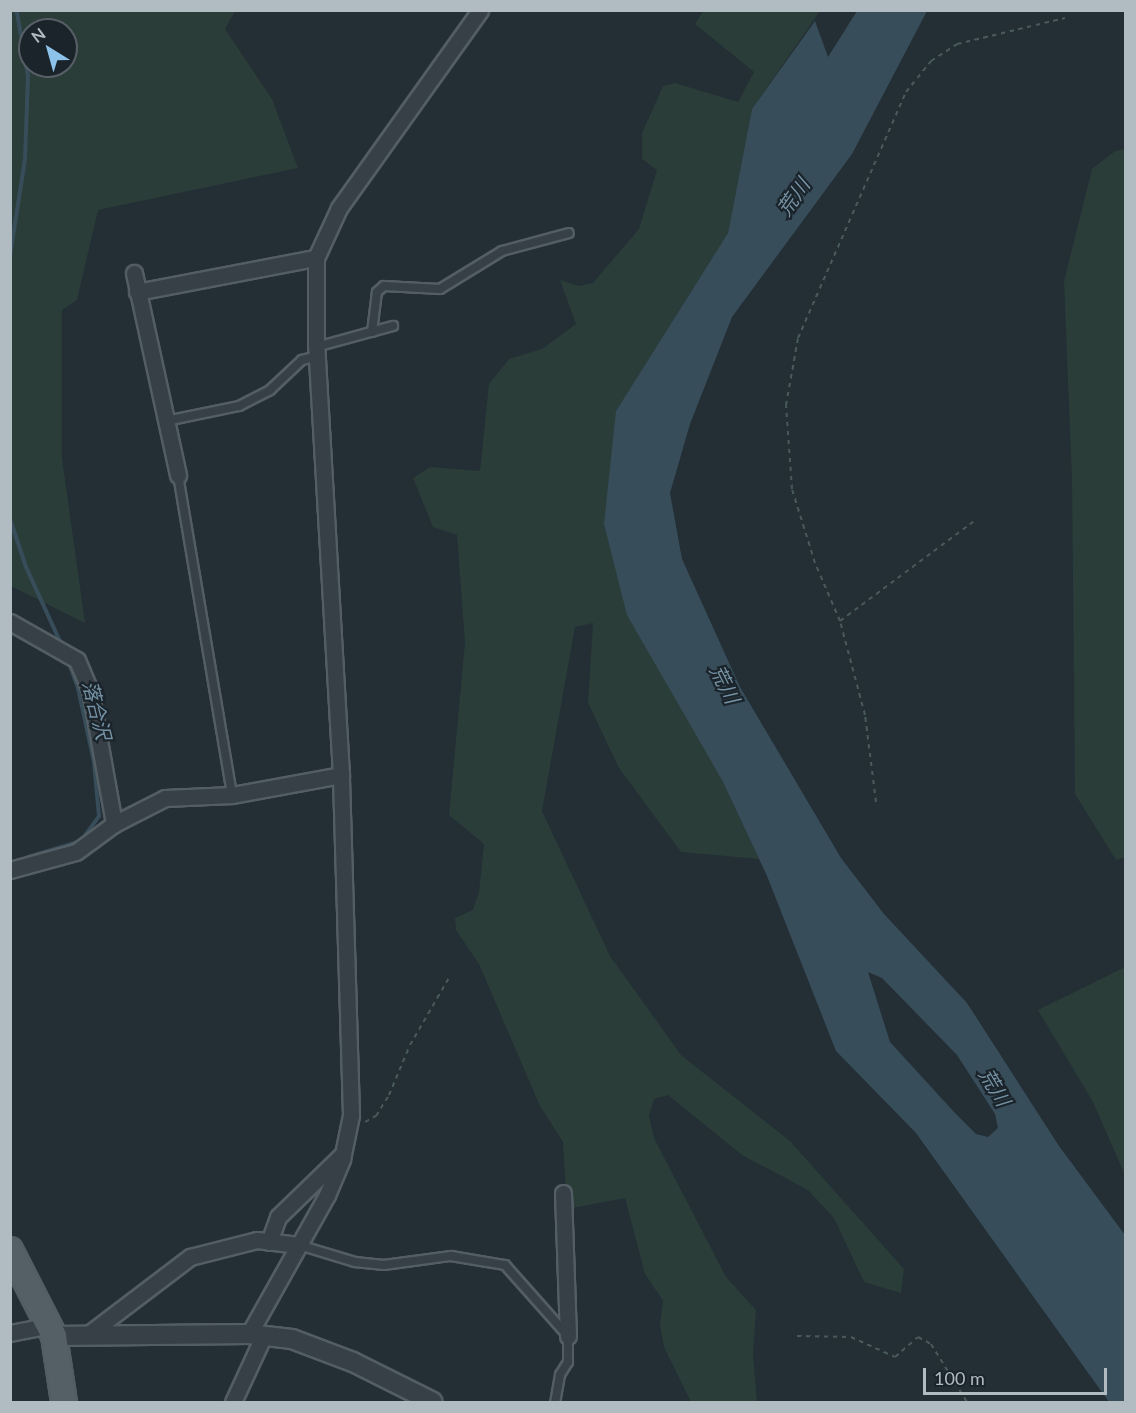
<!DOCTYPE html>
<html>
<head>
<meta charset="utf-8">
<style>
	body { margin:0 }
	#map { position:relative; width:1136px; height:1413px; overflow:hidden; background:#232e35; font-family:Lato,"Noto Sans JP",sans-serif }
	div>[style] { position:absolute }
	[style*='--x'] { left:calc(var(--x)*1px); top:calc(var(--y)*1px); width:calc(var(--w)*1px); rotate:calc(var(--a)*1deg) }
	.green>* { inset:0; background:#2a3d39 }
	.water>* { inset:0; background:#384d5a }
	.stream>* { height:4px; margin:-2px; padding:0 2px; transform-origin:2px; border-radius:2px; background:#384d5a }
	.path>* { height:2px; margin-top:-1px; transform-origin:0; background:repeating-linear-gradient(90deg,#485a59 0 4.5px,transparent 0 9px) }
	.roads { filter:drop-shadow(2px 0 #535e64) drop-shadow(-2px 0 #535e64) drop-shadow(0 2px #535e64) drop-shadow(0 -2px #535e64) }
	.service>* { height:8px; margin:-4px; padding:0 4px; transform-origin:4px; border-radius:4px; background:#364046 }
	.minor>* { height:15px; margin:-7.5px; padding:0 7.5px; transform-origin:7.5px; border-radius:7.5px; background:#364046 }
	.tertiary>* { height:18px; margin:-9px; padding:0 9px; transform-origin:9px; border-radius:9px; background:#364046 }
	.primary>* { height:24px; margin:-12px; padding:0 12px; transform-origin:12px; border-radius:12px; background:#545f66 }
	span { translate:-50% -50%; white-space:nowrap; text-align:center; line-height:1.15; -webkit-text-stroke:4.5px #1b242b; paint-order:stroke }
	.water-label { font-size:20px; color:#7491a3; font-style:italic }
	.frame { position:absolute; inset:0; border:12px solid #b0bbc2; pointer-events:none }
	.north { position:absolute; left:18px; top:18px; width:60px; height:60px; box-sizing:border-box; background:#1b242b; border:2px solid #576067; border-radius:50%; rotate:323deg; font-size:16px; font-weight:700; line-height:24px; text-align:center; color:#b0bbc2 }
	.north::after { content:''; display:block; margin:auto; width:21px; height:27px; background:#8dc3eb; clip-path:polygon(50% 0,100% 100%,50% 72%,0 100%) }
	.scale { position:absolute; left:923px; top:1368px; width:184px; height:27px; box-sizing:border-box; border:3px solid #b0bbc2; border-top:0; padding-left:8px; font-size:18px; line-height:21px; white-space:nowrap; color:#b0bbc2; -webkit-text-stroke:4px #1b242b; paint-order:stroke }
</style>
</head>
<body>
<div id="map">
	<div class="green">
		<div style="clip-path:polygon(evenodd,10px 11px,235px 11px,225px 29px,272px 99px,298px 168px,98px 210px,77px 300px,62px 310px,62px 458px,85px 623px,11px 586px,10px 11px,30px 30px,66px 30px,66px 66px,30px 66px,30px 30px)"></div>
		<div style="clip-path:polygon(703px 11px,820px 11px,752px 109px,728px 233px,616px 411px,722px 780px,759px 859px,681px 852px,619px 768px,588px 703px,593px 623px,575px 627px,542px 811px,610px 956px,681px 1055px,790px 1141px,904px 1269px,901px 1293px,864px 1282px,834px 1218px,808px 1190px,742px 1155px,668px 1095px,654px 1099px,649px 1116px,654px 1138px,726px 1277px,756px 1310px,753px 1354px,757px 1402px,691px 1402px,664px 1347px,660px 1324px,663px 1301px,645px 1274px,625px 1198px,567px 1209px,563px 1142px,540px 1106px,479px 964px,456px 930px,455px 918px,473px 910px,479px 892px,484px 844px,449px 815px,465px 643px,457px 535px,433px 527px,413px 478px,430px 467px,480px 471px,489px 384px,509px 359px,542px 349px,576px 324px,560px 280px,579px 286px,593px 283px,639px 229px,657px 170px,642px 159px,642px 133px,663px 86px,675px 83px,738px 102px,754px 72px,695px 24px)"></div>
		<div style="clip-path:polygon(1125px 149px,1126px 857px,1116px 860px,1075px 794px,1072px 480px,1064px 281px,1092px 169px,1115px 151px)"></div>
		<div style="clip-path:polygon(1125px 967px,1125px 1175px,1093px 1102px,1038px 1010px)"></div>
	</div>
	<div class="water">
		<div style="clip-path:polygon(evenodd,857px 11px,927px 11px,852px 154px,732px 317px,690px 424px,670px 493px,682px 559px,740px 687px,841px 858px,884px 914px,967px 1003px,1059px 1146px,1125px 1235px,1125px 1402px,1109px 1402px,916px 1133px,836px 1051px,767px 876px,722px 780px,627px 615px,604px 524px,616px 411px,728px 233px,752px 109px,815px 21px,828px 57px,857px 11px,868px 972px,882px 978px,957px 1055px,995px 1114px,998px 1128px,988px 1137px,976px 1134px,955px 1113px,890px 1042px,868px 972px)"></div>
	</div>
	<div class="stream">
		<div style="--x:10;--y:256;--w:98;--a:-81.2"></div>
		<div style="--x:25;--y:159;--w:83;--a:-87.9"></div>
		<div style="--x:28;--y:76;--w:64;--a:-99.9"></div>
		<div style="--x:17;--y:13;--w:4;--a:-135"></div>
		<div style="--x:10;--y:519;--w:51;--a:71.6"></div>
		<div style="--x:26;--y:567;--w:87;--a:65.5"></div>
		<div style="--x:28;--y:857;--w:55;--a:-16.8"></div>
		<div style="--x:81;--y:841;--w:31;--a:-54"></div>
		<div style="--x:99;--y:816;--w:54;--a:-95.3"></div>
		<div style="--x:94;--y:762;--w:76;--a:-102.2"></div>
		<div style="--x:78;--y:688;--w:29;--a:-110"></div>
	</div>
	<div class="path">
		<div style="--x:840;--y:621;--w:167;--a:-36.7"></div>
		<div style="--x:876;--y:802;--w:88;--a:-97.2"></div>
		<div style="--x:865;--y:715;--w:97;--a:-104.9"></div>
		<div style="--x:840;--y:621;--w:63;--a:-113.3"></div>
		<div style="--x:815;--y:563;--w:77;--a:-107.3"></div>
		<div style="--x:792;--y:489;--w:84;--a:-94.1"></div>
		<div style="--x:786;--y:405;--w:68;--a:-79.8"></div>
		<div style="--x:798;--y:338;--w:269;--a:-66.3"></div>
		<div style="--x:906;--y:92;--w:40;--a:-51"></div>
		<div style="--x:931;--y:61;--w:31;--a:-33"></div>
		<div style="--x:957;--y:44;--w:111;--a:-13.5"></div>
		<div style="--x:365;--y:1122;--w:13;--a:-29"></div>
		<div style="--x:376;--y:1116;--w:25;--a:-58"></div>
		<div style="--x:389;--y:1095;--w:54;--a:-67.2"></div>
		<div style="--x:410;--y:1045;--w:80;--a:-59.9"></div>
		<div style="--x:797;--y:1336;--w:54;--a:1.1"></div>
		<div style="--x:851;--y:1337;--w:48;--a:24.4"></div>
		<div style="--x:895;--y:1357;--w:30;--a:-41"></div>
		<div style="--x:918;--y:1337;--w:15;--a:28"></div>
		<div style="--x:931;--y:1344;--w:68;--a:58.2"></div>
	</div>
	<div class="roads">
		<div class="service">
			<div style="--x:372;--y:332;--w:40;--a:-82.9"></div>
			<div style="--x:377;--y:292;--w:9;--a:-41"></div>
			<div style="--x:384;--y:286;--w:56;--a:3.1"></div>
			<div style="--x:440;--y:289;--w:73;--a:-31.5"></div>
			<div style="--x:502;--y:251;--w:69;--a:-15"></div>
			<div style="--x:316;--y:347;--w:80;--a:-15.3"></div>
			<div style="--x:166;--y:421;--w:75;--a:-11.6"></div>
			<div style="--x:239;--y:406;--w:35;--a:-27"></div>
			<div style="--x:270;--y:390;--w:44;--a:-43.2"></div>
			<div style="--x:302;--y:360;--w:16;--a:-14"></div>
			<div style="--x:178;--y:475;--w:325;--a:80.4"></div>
			<div style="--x:299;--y:1245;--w:59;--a:16.9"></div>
			<div style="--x:355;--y:1262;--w:29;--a:6"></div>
			<div style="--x:384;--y:1265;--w:68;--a:-7.7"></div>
			<div style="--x:451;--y:1256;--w:55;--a:9.5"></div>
			<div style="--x:505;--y:1265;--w:95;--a:48.4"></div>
			<div style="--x:568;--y:1336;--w:26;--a:90"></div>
			<div style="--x:568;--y:1362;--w:15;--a:122"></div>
			<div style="--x:560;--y:1375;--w:27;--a:100"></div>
		</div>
		<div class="minor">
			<div style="--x:134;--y:273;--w:207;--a:77.7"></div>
			<div style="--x:137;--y:292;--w:182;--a:-10.8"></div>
			<div style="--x:10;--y:622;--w:77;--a:29.6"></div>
			<div style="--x:77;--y:660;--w:33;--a:67"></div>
			<div style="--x:90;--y:690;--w:136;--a:79.8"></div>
			<div style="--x:10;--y:870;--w:68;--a:-15.3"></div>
			<div style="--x:76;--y:852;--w:47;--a:-36.4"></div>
			<div style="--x:114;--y:824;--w:57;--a:-27"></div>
			<div style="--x:165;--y:798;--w:67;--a:-2.6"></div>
			<div style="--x:232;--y:795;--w:111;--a:-10.4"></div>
			<div style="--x:563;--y:1193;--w:143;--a:88"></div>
			<div style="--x:269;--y:1242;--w:27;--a:-70"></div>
			<div style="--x:278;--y:1217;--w:88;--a:-44.1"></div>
			<div style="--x:10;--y:1333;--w:38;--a:-11"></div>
			<div style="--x:249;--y:1334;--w:159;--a:-60.7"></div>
			<div style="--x:327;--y:1195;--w:39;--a:-67"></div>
			<div style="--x:342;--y:1159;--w:45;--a:-78.4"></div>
			<div style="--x:351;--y:1115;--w:340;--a:-91.7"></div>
			<div style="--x:341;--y:775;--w:429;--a:-93.3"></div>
			<div style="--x:316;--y:347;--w:89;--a:-90"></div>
			<div style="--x:316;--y:258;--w:55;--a:-65.3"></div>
			<div style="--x:339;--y:208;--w:243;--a:-54.5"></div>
			<div style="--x:86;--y:1336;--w:131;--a:-37.2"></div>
			<div style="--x:190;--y:1257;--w:69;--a:-14.2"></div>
			<div style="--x:257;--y:1240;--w:42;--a:6.8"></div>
			<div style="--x:233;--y:1402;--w:74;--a:-65.2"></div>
		</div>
		<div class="tertiary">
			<div style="--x:54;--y:1336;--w:195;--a:-0.6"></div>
			<div style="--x:249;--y:1334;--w:43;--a:6.6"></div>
			<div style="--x:292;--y:1339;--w:65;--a:20.7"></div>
			<div style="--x:353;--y:1362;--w:89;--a:26.6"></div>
		</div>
		<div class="primary">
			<div style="--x:10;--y:1250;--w:97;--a:62.9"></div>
			<div style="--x:54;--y:1336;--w:67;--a:81.4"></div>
		</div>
	</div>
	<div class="water-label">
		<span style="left:793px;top:197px;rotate:-55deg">荒川</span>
		<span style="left:725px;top:684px;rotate:63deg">荒川</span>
		<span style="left:97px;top:710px;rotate:76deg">落合沢</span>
		<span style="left:995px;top:1087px;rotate:59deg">荒川</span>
	</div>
	<div class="frame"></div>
	<div class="north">N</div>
	<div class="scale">100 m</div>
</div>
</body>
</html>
